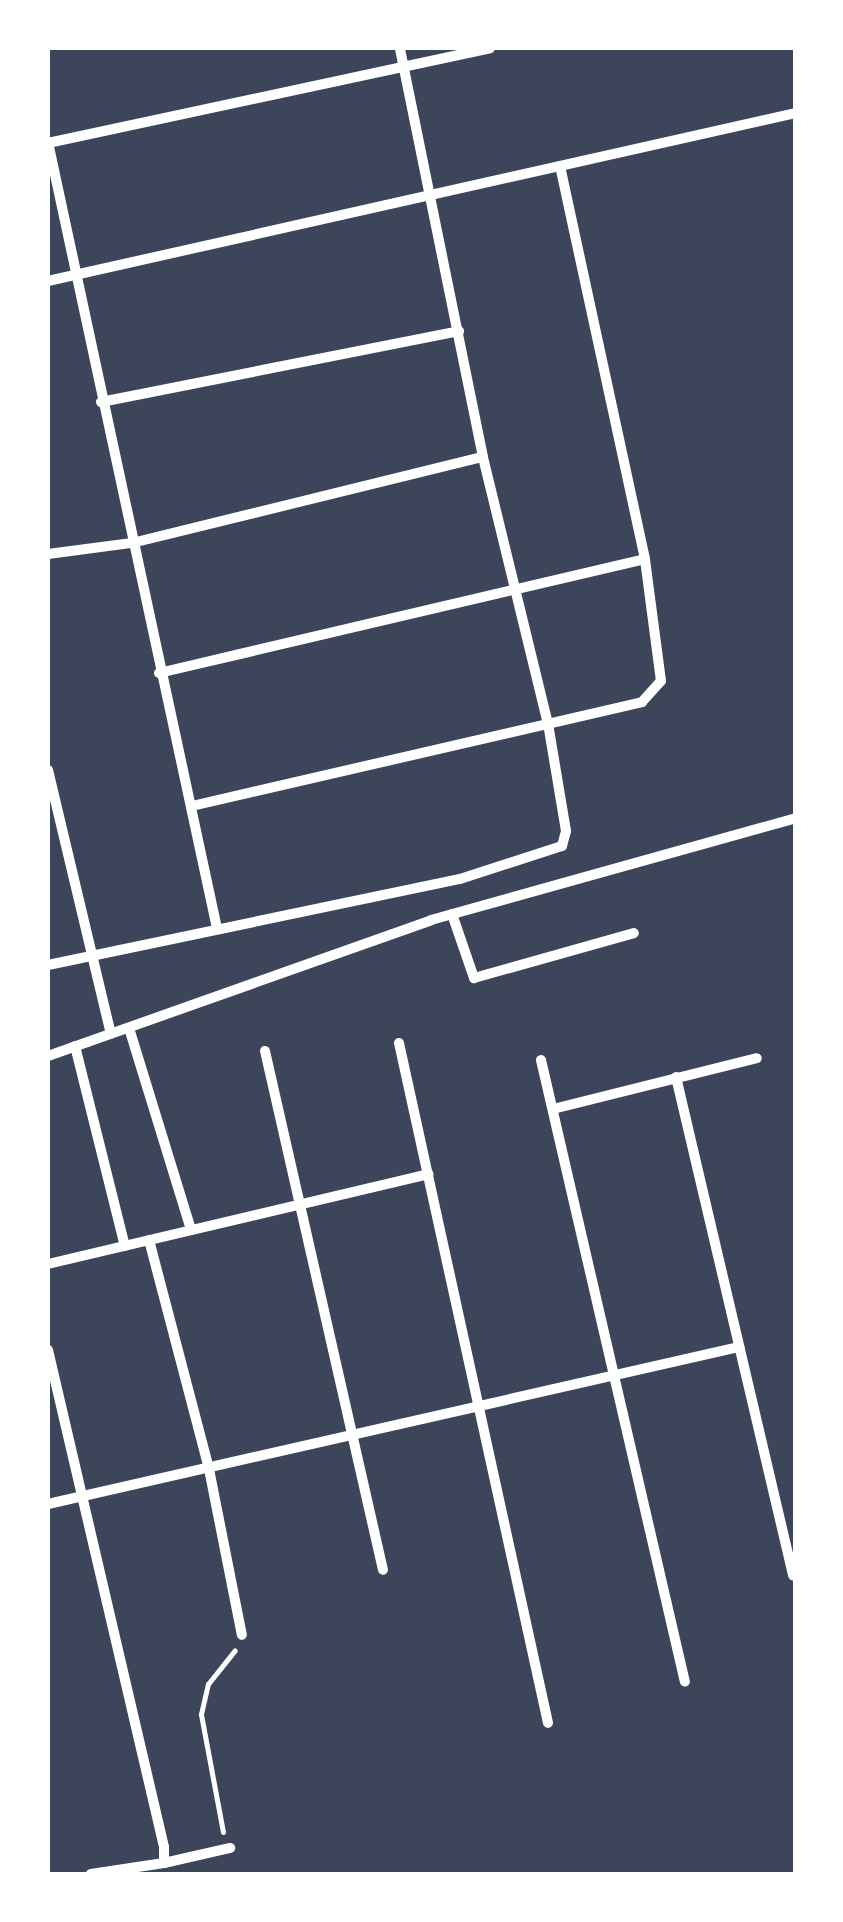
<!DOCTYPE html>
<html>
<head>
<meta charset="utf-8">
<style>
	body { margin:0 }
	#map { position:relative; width:843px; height:1922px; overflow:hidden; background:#2d3142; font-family:"Noto Serif",serif }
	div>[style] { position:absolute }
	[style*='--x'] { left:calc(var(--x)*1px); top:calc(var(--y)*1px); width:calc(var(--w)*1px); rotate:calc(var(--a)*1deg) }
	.green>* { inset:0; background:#3c4559; transform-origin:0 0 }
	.path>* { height:5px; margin:-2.5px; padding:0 2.5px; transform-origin:2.5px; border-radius:2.5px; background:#fff }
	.minor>* { height:10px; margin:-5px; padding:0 5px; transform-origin:5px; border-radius:5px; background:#fff }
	span { translate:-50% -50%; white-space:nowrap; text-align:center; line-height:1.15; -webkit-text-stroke:10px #fff; paint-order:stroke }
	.frame { position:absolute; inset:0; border:50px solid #fff; pointer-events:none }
</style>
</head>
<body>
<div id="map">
	<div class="green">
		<div style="left:48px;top:48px;width:747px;height:1826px"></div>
	</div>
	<div class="path">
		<div style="--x:223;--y:1832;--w:120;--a:-100.6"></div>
		<div style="--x:201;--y:1714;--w:31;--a:-77"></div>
		<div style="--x:208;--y:1684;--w:43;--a:-51.5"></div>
	</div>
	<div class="minor">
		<div style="--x:48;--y:142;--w:804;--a:77.87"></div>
		<div style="--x:48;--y:143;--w:452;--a:-12.1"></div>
		<div style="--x:48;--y:281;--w:767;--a:-12.66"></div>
		<div style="--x:101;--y:402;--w:365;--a:-11.2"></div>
		<div style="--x:48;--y:554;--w:85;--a:-7.5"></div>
		<div style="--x:132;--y:543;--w:361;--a:-13.8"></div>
		<div style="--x:159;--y:673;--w:499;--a:-13.2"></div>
		<div style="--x:48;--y:770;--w:271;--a:76.6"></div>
		<div style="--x:192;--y:806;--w:462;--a:-13"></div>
		<div style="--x:642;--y:702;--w:28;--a:-48"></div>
		<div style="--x:661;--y:681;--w:123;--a:-97.5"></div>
		<div style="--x:645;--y:559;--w:398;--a:-102.2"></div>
		<div style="--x:452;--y:914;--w:68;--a:71"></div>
		<div style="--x:474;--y:978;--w:166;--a:-15.7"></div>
		<div style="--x:48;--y:965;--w:421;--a:-11.8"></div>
		<div style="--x:460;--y:879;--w:107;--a:-17.9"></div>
		<div style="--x:562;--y:846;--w:16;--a:-75"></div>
		<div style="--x:566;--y:831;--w:109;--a:-99.5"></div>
		<div style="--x:548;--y:724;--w:275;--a:-103.7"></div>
		<div style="--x:483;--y:457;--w:417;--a:-101.5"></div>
		<div style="--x:129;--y:1028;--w:211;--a:72.9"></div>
		<div style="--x:399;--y:1043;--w:696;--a:77.64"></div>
		<div style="--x:75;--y:1046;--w:206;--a:76"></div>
		<div style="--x:265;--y:1051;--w:532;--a:77.19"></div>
		<div style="--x:48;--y:1056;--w:406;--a:-19.5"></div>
		<div style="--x:431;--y:920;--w:379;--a:-15.6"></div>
		<div style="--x:541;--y:1060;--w:638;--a:76.97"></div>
		<div style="--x:676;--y:1077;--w:512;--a:76.78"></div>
		<div style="--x:553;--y:1109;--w:210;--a:-14"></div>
		<div style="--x:149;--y:1240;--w:237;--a:75.3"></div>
		<div style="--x:209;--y:1469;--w:169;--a:78.8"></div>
		<div style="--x:48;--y:1264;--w:391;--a:-13.3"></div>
		<div style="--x:48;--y:1350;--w:510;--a:76.86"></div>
		<div style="--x:164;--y:1847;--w:16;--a:90"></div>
		<div style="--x:164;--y:1863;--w:74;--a:171.4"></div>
		<div style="--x:48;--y:1504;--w:709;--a:-12.8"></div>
		<div style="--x:164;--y:1863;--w:68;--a:-12.8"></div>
	</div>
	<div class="frame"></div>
</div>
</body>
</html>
